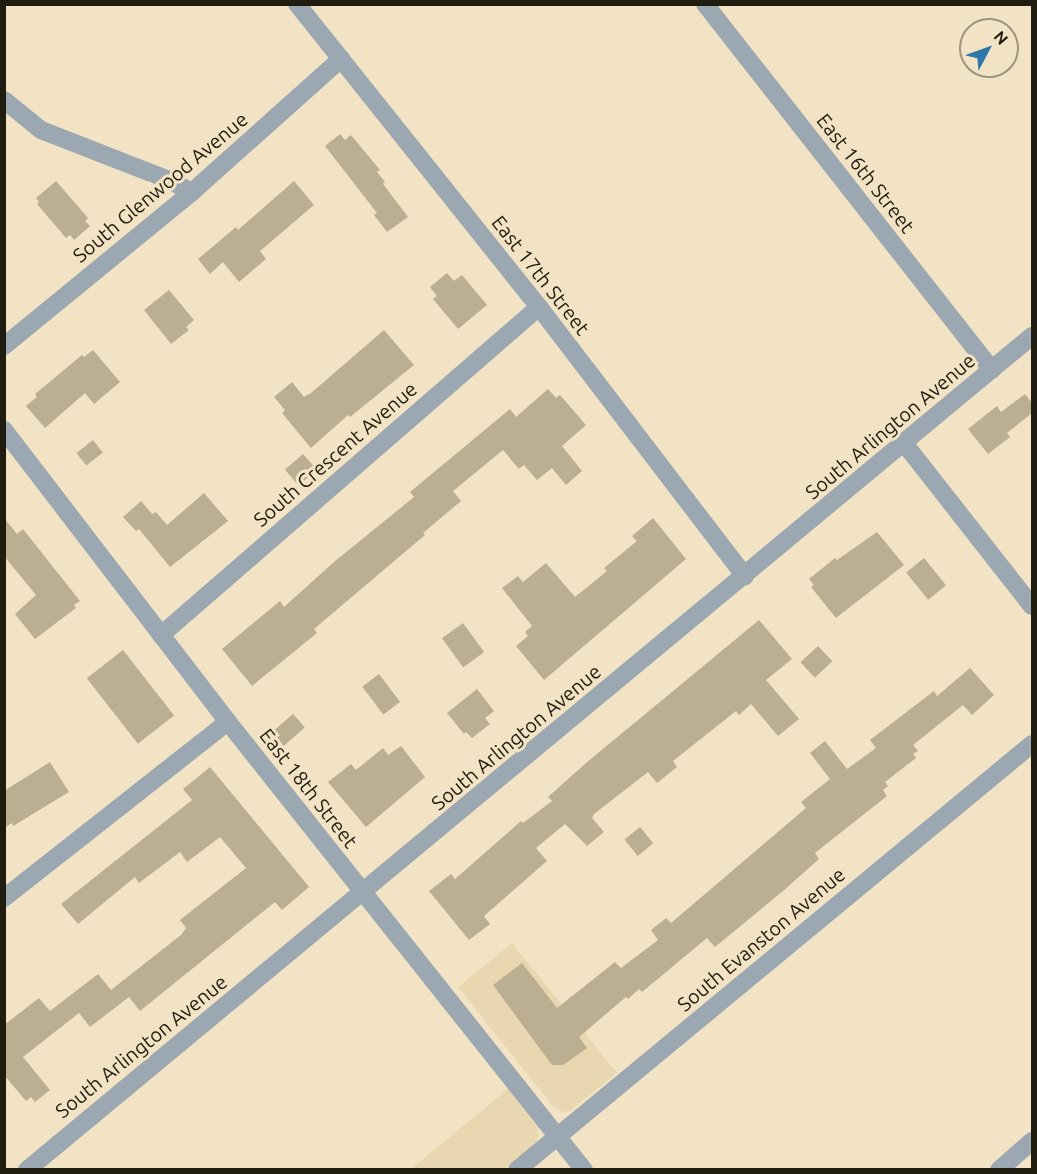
<!DOCTYPE html>
<html>
<head>
<meta charset="utf-8">
<style>
	body { margin:0 }
	#map { position:relative; width:1037px; height:1174px; overflow:hidden; background:#f2e3c4; font-family:Ubuntu,sans-serif }
	div>[style] { position:absolute }
	[style*='--x'] { left:calc(var(--x)*1px); top:calc(var(--y)*1px); width:calc(var(--w)*1px); rotate:calc(var(--a)*1deg) }
	.built>* { inset:0; background:#e8d7b0 }
	.building>* { inset:0; background:#bcae90; transform-origin:0 0 }
	.street>* { height:18px; margin:-9px; padding:0 9px; transform-origin:9px; border-radius:9px; background:#9ba7b1 }
	span { translate:-50% -50%; white-space:nowrap; text-align:center; line-height:1.15; -webkit-text-stroke:6px #f2e3c4; paint-order:stroke }
	.street-label { font-size:20px; color:#211c10 }
	.frame { position:absolute; inset:0; border:6px solid #211c10; pointer-events:none }
	.north { position:absolute; left:959px; top:18px; width:60px; height:60px; box-sizing:border-box; background:#f2e3c4; border:2px solid #9e937c; border-radius:50%; rotate:49deg; font-size:16px; font-weight:700; line-height:24px; text-align:center; color:#211c10 }
	.north::after { content:''; display:block; margin:auto; width:21px; height:27px; background:#2c78ab; clip-path:polygon(50% 0,100% 100%,50% 72%,0 100%) }
</style>
</head>
<body>
<div id="map">
	<div class="built">
		<div style="clip-path:polygon(512px 943px,617px 1073px,570px 1111px,563px 1112px,553px 1106px,458px 987px)"></div>
		<div style="clip-path:polygon(508px 1089px,537px 1127px,539px 1135px,535px 1144px,504px 1169px,410px 1170px)"></div>
	</div>
	<div class="building">
		<div style="clip-path:polygon(340px 134px,345px 140px,351px 135px,380px 170px,377px 172px,385px 182px,383px 184px,408px 217px,387px 232px,374px 215px,377px 213px,325px 146px)"></div>
		<div style="clip-path:polygon(56px 181px,88px 218px,85px 221px,90px 226px,74px 240px,70px 235px,66px 238px,37px 204px,39px 202px,36px 198px)"></div>
		<div style="clip-path:polygon(294px 181px,314px 205px,260px 251px,266px 259px,239px 282px,223px 262px,210px 274px,198px 259px,236px 227px,238px 230px)"></div>
		<div style="clip-path:polygon(447px 273px,454px 281px,462px 275px,487px 305px,458px 329px,433px 299px,437px 296px,430px 287px)"></div>
		<div style="clip-path:polygon(169px 290px,194px 320px,186px 327px,189px 330px,171px 344px,144px 310px)"></div>
		<div style="clip-path:polygon(384px 330px,414px 365px,350px 417px,348px 415px,311px 448px,282px 413px,285px 410px,274px 397px,292px 382px,304px 397px,311px 393px)"></div>
		<div style="clip-path:polygon(93px 350px,120px 382px,94px 404px,85px 393px,45px 428px,26px 406px,37px 397px,35px 394px,82px 355px,84px 357px)"></div>
		<div style="clip-path:polygon(548px 389px,556px 398px,560px 395px,586px 425px,562px 446px,582px 471px,566px 485px,552px 468px,537px 480px,524px 465px,519px 469px,503px 450px,453px 491px,461px 501px,423px 533px,425px 535px,314px 629px,317px 633px,252px 686px,222px 649px,280px 601px,284px 607px,334px 562px,414px 497px,410px 492px,510px 409px,516px 417px)"></div>
		<div style="clip-path:polygon(1025px 394px,1032px 403px,1032px 413px,1007px 433px,1010px 437px,988px 454px,968px 429px,997px 406px,1001px 412px)"></div>
		<div style="left:93px;top:440px;width:16px;height:21px;rotate:52deg"></div>
		<div style="left:303px;top:454px;width:21px;height:24px;rotate:49deg"></div>
		<div style="clip-path:polygon(204px 493px,228px 521px,170px 567px,139px 529px,136px 531px,123px 517px,141px 501px,152px 514px,156px 512px,167px 525px)"></div>
		<div style="clip-path:polygon(4px 518px,17px 534px,23px 529px,80px 601px,74px 605px,76px 608px,35px 639px,15px 614px,36px 595px,4px 556px)"></div>
		<div style="clip-path:polygon(653px 518px,686px 559px,544px 680px,516px 646px,528px 636px,525px 632px,532px 626px,502px 588px,518px 576px,523px 582px,546px 563px,575px 597px,607px 571px,604px 568px,637px 541px,632px 536px)"></div>
		<div style="clip-path:polygon(877px 532px,904px 565px,836px 618px,811px 587px,814px 585px,809px 579px,835px 558px,837px 560px)"></div>
		<div style="left:924px;top:558px;width:35px;height:23px;rotate:51deg"></div>
		<div style="clip-path:polygon(759px 620px,792px 659px,766px 680px,799px 719px,778px 736px,751px 704px,739px 715px,736px 711px,673px 761px,677px 767px,657px 783px,648px 772px,594px 814px,592px 818px,604px 832px,587px 846px,565px 824px,536px 848px,547px 861px,484px 916px,490px 924px,469px 940px,429px 891px,451px 874px,455px 879px,521px 821px,523px 823px,552px 801px,548px 797px,586px 763px)"></div>
		<div style="left:463px;top:623px;width:36px;height:26px;rotate:54deg"></div>
		<div style="left:818px;top:646px;width:21px;height:24px;rotate:47deg"></div>
		<div style="left:123px;top:650px;width:83px;height:46px;rotate:52deg"></div>
		<div style="clip-path:polygon(970px 668px,994px 695px,972px 715px,963px 705px,913px 745px,918px 751px,913px 754px,916px 758px,885px 782px,888px 786px,883px 790px,887px 796px,815px 853px,819px 859px,783px 891px,715px 947px,707px 938px,642px 992px,639px 989px,628px 999px,626px 997px,579px 1037px,587px 1048px,563px 1065px,552px 1065px,493px 985px,522px 963px,557px 1008px,615px 962px,621px 968px,658px 940px,651px 930px,666px 918px,671px 923px,806px 808px,801px 802px,830px 779px,810px 753px,825px 741px,847px 769px,876px 748px,870px 740px,934px 691px,937px 696px)"></div>
		<div style="left:379px;top:674px;width:35px;height:21px;rotate:53deg"></div>
		<div style="clip-path:polygon(477px 689px,494px 711px,485px 718px,490px 724px,472px 738px,466px 732px,464px 734px,447px 713px)"></div>
		<div style="left:293px;top:714px;width:18px;height:28px;rotate:49deg"></div>
		<div style="clip-path:polygon(401px 746px,425px 777px,366px 827px,328px 782px,351px 764px,356px 770px,383px 748px,388px 755px)"></div>
		<div style="clip-path:polygon(50px 762px,69px 792px,13px 826px,12px 823px,4px 828px,4px 791px)"></div>
		<div style="clip-path:polygon(210px 767px,309px 887px,282px 910px,275px 902px,140px 1011px,129px 997px,90px 1027px,79px 1013px,23px 1057px,50px 1090px,35px 1102px,31px 1097px,26px 1101px,4px 1075px,4px 1025px,39px 998px,50px 1011px,98px 974px,111px 990px,181px 935px,186px 928px,180px 920px,246px 868px,220px 837px,187px 862px,180px 852px,139px 883px,135px 877px,78px 924px,61px 904px,192px 800px,183px 789px)"></div>
		<div style="left:640px;top:827px;width:21px;height:20px;rotate:51deg"></div>
	</div>
	<div class="street">
		<div style="--x:297;--y:4;--w:388;--a:51.4"></div>
		<div style="--x:539;--y:307;--w:339;--a:52.6"></div>
		<div style="--x:705;--y:4;--w:465;--a:51.9"></div>
		<div style="--x:4;--y:100;--w:48;--a:39"></div>
		<div style="--x:41;--y:130;--w:137;--a:21.3"></div>
		<div style="--x:169;--y:180;--w:26;--a:28"></div>
		<div style="--x:4;--y:346;--w:243;--a:-39.3"></div>
		<div style="--x:192;--y:192;--w:200;--a:-41.8"></div>
		<div style="--x:4;--y:430;--w:368;--a:52.5"></div>
		<div style="--x:228;--y:722;--w:572;--a:51.53"></div>
		<div style="--x:904;--y:443;--w:207;--a:51.9"></div>
		<div style="--x:161;--y:635;--w:500;--a:-40.95"></div>
		<div style="--x:4;--y:898;--w:285;--a:-38.2"></div>
		<div style="--x:27;--y:1170;--w:1306;--a:-39.69"></div>
		<div style="--x:517;--y:1170;--w:668;--a:-39.6"></div>
		<div style="--x:999;--y:1170;--w:44;--a:-41.3"></div>
	</div>
	<div class="street-label">
		<span style="left:866px;top:173px;rotate:52deg">East 16th Street</span>
		<span style="left:160px;top:187px;rotate:-40deg">South Glenwood Avenue</span>
		<span style="left:541px;top:275px;rotate:52deg">East 17th Street</span>
		<span style="left:890px;top:426px;rotate:-40deg">South Arlington Avenue</span>
		<span style="left:335px;top:454px;rotate:-41deg">South Crescent Avenue</span>
		<span style="left:516px;top:737px;rotate:-40deg">South Arlington Avenue</span>
		<span style="left:309px;top:788px;rotate:52deg">East 18th Street</span>
		<span style="left:761px;top:939px;rotate:-40deg">South Evanston Avenue</span>
		<span style="left:141px;top:1046px;rotate:-39deg">South Arlington Avenue</span>
	</div>
	<div class="frame"></div>
	<div class="north">N</div>
</div>
</body>
</html>
